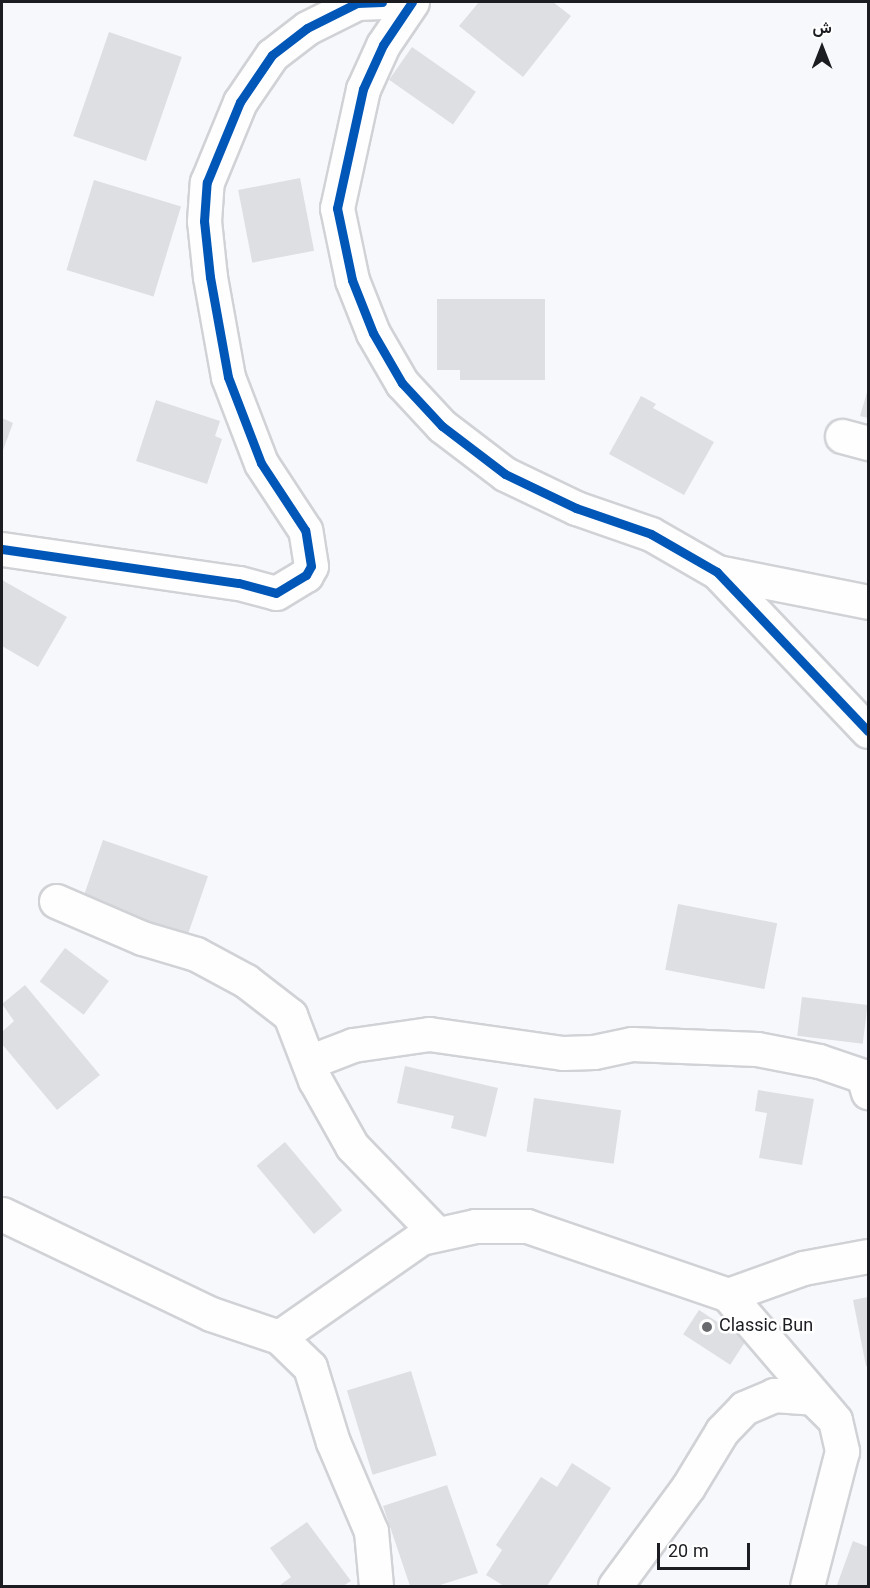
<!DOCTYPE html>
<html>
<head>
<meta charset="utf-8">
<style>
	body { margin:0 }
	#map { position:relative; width:870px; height:1588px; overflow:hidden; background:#f6f8fb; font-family:Georgia,Vazirmatn,serif }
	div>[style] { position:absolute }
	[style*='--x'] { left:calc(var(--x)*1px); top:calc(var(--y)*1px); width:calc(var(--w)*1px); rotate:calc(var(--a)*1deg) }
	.building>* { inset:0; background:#dddfe2; transform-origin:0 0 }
	.roads { filter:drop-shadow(2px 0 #d0d2d6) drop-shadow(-2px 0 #d0d2d6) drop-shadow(0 2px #d0d2d6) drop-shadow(0 -2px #d0d2d6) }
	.minor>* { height:33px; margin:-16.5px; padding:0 16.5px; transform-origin:16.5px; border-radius:16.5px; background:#fefefe }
	.major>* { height:33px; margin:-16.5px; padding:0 16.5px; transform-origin:16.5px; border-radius:16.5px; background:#fefefe }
	.cycleway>* { height:9px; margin:-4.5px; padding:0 4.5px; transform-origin:4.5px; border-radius:4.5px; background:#0057b8 }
	.dots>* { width:16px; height:16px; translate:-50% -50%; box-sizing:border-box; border:3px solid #fff; border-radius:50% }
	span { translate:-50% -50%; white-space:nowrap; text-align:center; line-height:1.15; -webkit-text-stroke:5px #fff; paint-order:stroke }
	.poi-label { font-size:18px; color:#1b1d22 }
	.left { translate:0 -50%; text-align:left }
	.frame { position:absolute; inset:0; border:3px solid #1b1d22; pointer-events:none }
	.north { position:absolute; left:792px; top:18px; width:60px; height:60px; -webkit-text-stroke:4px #fff; paint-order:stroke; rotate:0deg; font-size:16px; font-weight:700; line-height:24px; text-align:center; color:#1b1d22 }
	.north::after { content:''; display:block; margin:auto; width:21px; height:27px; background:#1b1d22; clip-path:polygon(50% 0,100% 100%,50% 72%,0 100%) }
	.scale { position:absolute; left:657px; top:1543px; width:93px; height:27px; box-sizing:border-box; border:3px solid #1b1d22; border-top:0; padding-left:8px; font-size:18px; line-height:21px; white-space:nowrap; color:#1b1d22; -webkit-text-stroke:4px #fff; paint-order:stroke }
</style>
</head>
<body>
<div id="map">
	<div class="building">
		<div style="clip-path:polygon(479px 2px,553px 2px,571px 16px,523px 77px,459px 26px)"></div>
		<div style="left:109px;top:32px;width:77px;height:110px;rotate:19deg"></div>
		<div style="left:412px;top:47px;width:78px;height:40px;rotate:35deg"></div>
		<div style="left:300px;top:178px;width:74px;height:63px;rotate:79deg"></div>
		<div style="left:94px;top:180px;width:91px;height:94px;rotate:17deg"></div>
		<div style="clip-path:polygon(437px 299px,545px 299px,545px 380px,460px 380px,460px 370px,437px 370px)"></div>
		<div style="clip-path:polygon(868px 389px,868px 418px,860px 416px)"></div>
		<div style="clip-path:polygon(641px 396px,656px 404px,653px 408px,714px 442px,684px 495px,609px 454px)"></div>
		<div style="clip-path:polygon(156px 400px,220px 421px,215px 436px,222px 439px,207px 484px,136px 461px)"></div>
		<div style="clip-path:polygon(2px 418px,13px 423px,2px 453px)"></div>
		<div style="clip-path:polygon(2px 580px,67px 617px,38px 667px,2px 646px)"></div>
		<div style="left:103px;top:840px;width:111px;height:66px;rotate:19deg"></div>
		<div style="left:678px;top:904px;width:101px;height:67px;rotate:11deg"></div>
		<div style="left:65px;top:948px;width:55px;height:42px;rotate:37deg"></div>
		<div style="clip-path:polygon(25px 985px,100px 1075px,57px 1110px,2px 1044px,2px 1032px,14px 1021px,2px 1004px)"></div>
		<div style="left:802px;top:997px;width:66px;height:39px;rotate:7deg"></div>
		<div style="clip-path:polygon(405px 1066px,498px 1088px,486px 1137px,451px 1128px,454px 1116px,397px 1103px)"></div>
		<div style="clip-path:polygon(758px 1090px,814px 1099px,802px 1165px,759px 1158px,767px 1113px,755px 1111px)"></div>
		<div style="left:534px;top:1098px;width:88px;height:54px;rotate:8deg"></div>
		<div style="left:285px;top:1142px;width:89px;height:37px;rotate:50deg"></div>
		<div style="clip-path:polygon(868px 1297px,868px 1366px,866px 1366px,853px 1300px)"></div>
		<div style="left:699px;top:1310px;width:56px;height:29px;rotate:33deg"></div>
		<div style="left:411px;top:1371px;width:88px;height:67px;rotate:73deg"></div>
		<div style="clip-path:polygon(572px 1463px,611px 1488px,547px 1586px,504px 1586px,486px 1575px,502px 1550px,496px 1545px,541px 1477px,557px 1487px)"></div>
		<div style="clip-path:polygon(447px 1485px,478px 1573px,437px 1586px,410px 1586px,383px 1506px)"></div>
		<div style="clip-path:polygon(307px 1522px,351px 1581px,343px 1586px,279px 1586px,291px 1577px,270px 1548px)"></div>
		<div style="clip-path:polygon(853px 1541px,868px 1547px,868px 1586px,837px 1585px)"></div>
	</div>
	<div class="roads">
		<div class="minor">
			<div style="--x:412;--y:2;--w:52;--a:124"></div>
			<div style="--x:383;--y:45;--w:48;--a:114.4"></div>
			<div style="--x:363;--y:89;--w:122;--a:102.3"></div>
			<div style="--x:337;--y:208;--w:74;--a:78.2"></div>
			<div style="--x:352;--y:280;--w:57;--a:68.4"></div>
			<div style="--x:373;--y:333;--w:58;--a:59.9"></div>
			<div style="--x:402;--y:383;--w:59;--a:47.1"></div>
			<div style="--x:442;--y:426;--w:79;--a:37.3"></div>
			<div style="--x:505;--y:474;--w:79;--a:25.6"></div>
			<div style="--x:576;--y:508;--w:79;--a:19.1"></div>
			<div style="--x:651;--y:534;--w:76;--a:29.9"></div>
			<div style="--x:717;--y:572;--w:219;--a:46.5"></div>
			<div style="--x:842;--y:436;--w:27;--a:15"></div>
			<div style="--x:2;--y:549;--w:239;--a:8.2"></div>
			<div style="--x:239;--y:583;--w:38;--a:15"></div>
			<div style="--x:276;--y:593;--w:35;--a:-31"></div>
			<div style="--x:306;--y:575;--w:10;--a:-61"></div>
			<div style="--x:311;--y:566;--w:36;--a:-99"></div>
			<div style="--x:305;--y:530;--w:80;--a:-123.3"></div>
			<div style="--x:261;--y:463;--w:92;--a:-111"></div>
			<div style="--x:228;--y:377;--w:102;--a:-100.2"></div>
			<div style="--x:210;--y:277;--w:56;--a:-96.1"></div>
			<div style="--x:204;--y:221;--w:39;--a:-86"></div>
			<div style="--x:207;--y:182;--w:87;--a:-67.6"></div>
			<div style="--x:240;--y:102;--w:57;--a:-55.8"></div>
			<div style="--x:272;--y:55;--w:44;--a:-37.6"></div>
			<div style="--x:307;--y:28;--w:56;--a:-26.6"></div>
			<div style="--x:357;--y:3;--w:25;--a:-2"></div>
			<div style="--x:717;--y:572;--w:154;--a:11.2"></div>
			<div style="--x:56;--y:901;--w:94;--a:23.3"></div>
			<div style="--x:142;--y:938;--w:56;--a:16.5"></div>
			<div style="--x:196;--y:954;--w:57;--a:28.4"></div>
			<div style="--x:246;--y:981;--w:56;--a:37.7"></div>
			<div style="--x:290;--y:1015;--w:70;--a:69"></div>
			<div style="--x:315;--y:1080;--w:76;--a:60.7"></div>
			<div style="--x:352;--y:1146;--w:122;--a:46"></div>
			<div style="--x:309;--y:1062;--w:47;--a:-21.1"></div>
			<div style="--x:353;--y:1045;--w:77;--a:-8.2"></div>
			<div style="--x:429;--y:1034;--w:135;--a:8.1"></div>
			<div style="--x:563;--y:1053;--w:31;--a:-2"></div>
			<div style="--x:594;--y:1052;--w:39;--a:-12"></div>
			<div style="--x:632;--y:1044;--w:125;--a:2.3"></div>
			<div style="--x:757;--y:1049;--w:63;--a:11"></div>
			<div style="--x:819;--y:1061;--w:46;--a:18.8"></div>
			<div style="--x:863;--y:1076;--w:17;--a:73"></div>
			<div style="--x:2;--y:1214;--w:232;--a:25.6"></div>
			<div style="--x:211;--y:1314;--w:72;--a:18.7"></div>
			<div style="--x:279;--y:1337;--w:43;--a:44.1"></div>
			<div style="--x:310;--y:1367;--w:78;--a:73"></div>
			<div style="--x:333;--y:1442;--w:97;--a:66.9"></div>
			<div style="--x:371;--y:1531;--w:55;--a:84.8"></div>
			<div style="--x:728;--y:1295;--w:157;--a:49.4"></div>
			<div style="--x:279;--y:1337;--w:173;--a:-34.9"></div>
			<div style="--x:421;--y:1238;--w:55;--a:-12.5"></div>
			<div style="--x:475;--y:1226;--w:52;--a:0"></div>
			<div style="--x:527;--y:1226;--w:213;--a:18.9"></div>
			<div style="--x:728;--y:1295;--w:80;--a:-19.8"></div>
			<div style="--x:803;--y:1268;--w:66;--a:-10.5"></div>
		</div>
		<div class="major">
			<div style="--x:615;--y:1586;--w:123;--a:-53.6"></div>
			<div style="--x:688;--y:1487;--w:66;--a:-58.7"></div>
			<div style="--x:722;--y:1431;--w:32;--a:-46"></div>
			<div style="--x:744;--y:1408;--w:33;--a:-23"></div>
			<div style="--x:774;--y:1395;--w:39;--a:4"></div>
			<div style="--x:813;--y:1398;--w:31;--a:45"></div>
			<div style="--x:835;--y:1420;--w:32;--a:77"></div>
			<div style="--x:842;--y:1451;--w:139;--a:104.5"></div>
		</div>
	</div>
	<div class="cycleway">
		<div style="--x:412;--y:2;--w:52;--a:124"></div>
		<div style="--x:383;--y:45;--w:48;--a:114.4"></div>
		<div style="--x:363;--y:89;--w:122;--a:102.3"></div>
		<div style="--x:337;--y:208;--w:74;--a:78.2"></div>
		<div style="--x:352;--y:280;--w:57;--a:68.4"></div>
		<div style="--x:373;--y:333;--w:58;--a:59.9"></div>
		<div style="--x:402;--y:383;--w:59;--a:47.1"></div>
		<div style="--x:442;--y:426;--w:79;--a:37.3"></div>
		<div style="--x:505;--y:474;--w:79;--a:25.6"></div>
		<div style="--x:576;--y:508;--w:79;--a:19.1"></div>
		<div style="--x:651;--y:534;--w:76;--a:29.9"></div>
		<div style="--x:717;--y:572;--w:219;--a:46.5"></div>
		<div style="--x:2;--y:549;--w:239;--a:8.2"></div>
		<div style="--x:239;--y:583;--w:38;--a:15"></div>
		<div style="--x:276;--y:593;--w:35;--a:-31"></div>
		<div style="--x:306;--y:575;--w:10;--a:-61"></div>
		<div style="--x:311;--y:566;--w:36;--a:-99"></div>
		<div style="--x:305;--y:530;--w:80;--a:-123.3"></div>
		<div style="--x:261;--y:463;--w:92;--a:-111"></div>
		<div style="--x:228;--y:377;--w:102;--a:-100.2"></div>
		<div style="--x:210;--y:277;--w:56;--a:-96.1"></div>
		<div style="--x:204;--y:221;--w:39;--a:-86"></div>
		<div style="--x:207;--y:182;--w:87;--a:-67.6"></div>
		<div style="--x:240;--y:102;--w:57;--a:-55.8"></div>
		<div style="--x:272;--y:55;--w:44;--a:-37.6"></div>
		<div style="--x:307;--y:28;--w:56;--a:-26.6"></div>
		<div style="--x:357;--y:3;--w:25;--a:-2"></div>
	</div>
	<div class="dots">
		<div style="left:707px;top:1327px;background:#686a6e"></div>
	</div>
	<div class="poi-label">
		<span class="left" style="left:719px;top:1327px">Classic Bun</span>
	</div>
	<div class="frame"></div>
	<div class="north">ش</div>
	<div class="scale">20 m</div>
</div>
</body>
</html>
